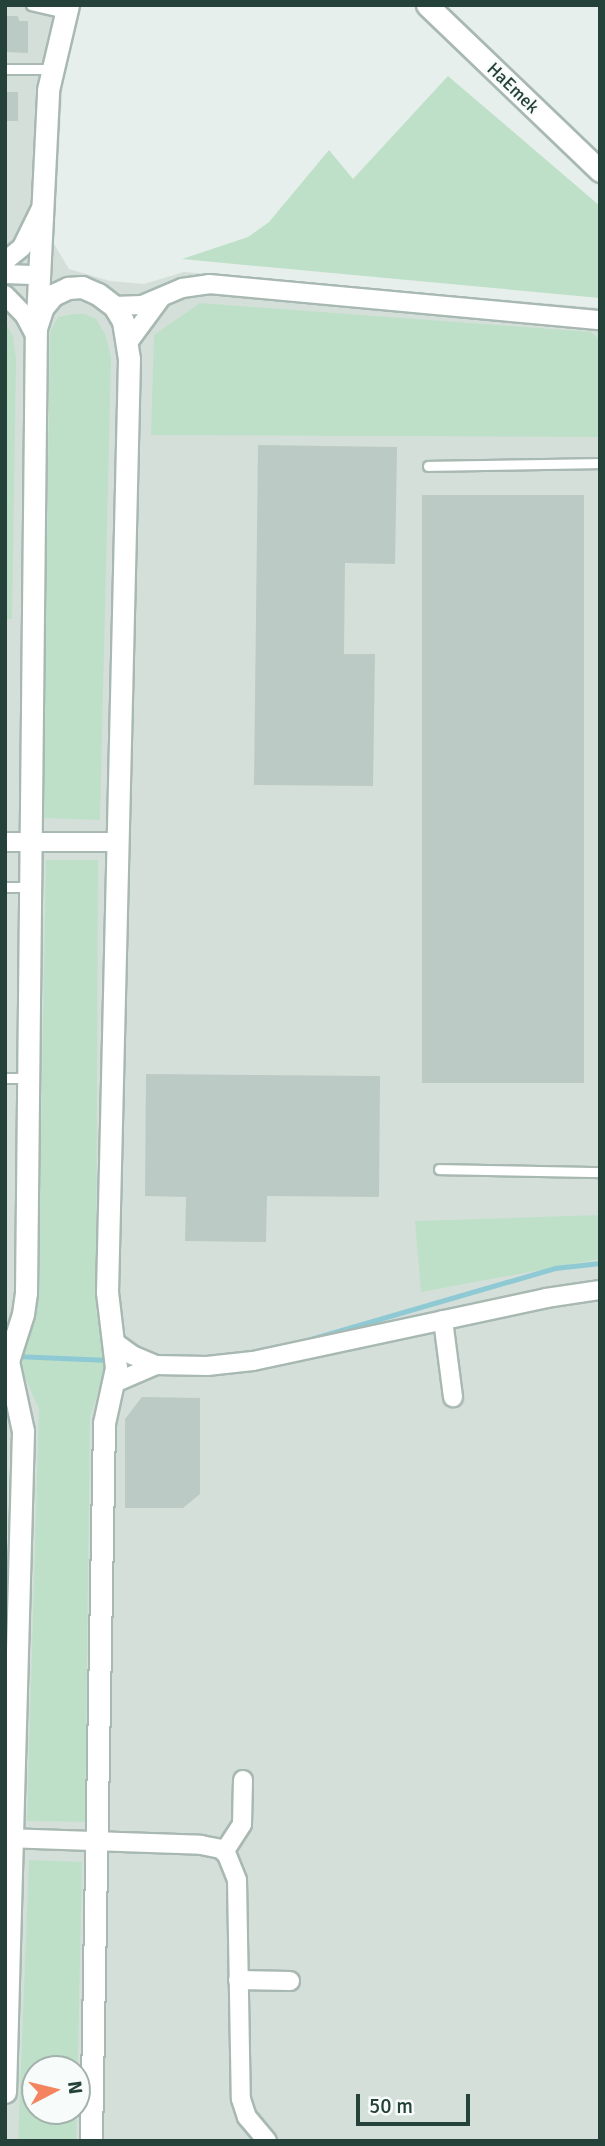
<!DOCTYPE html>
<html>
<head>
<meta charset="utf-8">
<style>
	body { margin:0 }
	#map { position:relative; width:605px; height:2146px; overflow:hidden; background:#e6efeb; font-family:Signika,sans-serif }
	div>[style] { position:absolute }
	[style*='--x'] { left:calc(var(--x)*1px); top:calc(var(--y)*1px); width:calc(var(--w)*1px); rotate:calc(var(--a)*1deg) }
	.built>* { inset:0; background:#d4dfda }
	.green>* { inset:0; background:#bfe0c8 }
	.stream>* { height:4.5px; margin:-2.25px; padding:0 2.25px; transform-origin:2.25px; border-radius:2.25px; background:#8ec9d4 }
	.building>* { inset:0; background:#bbcac4; transform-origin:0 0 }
	.roads { filter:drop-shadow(2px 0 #a8b8b2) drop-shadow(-2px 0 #a8b8b2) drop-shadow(0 2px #a8b8b2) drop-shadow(0 -2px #a8b8b2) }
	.service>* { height:9px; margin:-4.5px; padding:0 4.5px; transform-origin:4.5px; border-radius:4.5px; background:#fff }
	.minor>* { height:18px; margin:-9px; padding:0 9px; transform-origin:9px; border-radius:9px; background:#fff }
	.tertiary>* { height:21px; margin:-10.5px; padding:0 10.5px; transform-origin:10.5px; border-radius:10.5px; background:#fff }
	.secondary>* { height:21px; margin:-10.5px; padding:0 10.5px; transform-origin:10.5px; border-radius:10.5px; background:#fff }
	span { translate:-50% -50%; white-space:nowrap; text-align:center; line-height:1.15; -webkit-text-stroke:5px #f7fbf9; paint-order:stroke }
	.street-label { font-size:18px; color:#24423a }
	.frame { position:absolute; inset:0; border:7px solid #24423a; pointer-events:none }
	.north { position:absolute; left:21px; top:2055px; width:70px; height:70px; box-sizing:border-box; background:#f7fbf9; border:2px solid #a3b1ad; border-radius:50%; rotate:83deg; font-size:19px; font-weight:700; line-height:28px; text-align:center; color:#24423a }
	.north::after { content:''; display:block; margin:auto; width:24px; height:32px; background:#f4845f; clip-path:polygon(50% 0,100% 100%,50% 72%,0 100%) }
	.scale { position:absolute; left:356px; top:2094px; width:114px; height:32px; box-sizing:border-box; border:4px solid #24423a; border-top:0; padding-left:9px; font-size:21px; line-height:24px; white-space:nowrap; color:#24423a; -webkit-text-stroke:5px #f7fbf9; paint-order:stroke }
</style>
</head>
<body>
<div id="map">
	<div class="built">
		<div style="clip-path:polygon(evenodd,5px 5px,82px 5px,63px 76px,54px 244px,69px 269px,110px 281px,144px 284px,184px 272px,600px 308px,600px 2141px,5px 2141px,5px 5px,35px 2069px,77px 2069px,77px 2111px,35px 2111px,35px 2069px)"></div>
	</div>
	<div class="green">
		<div style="clip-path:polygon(448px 76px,600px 206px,600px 298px,182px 259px,248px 237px,269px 222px,329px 150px,353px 179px)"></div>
		<div style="clip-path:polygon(200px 303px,591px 332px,600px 340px,600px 437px,151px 435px,154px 335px)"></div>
		<div style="clip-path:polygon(73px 314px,85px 314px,96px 319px,105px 334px,111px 357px,100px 820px,43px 818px,50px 332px,58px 317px)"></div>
		<div style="clip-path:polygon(5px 322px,13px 336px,16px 360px,12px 619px,5px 619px)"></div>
		<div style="clip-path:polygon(46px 860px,98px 860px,96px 1310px,106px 1350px,104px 1372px,90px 1418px,85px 1822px,27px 1821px,39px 1409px,21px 1368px,23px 1349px,30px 1334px,38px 1297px)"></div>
		<div style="clip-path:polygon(600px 1215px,600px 1259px,421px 1292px,415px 1221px)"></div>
		<div style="clip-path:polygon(29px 1860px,82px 1862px,77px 2107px,77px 2069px,35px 2069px,35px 2111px,77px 2111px,76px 2141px,18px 2141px)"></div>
	</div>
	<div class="stream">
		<div style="--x:297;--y:1343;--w:269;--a:-16.2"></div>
		<div style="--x:555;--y:1268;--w:45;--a:-6.3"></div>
		<div style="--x:15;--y:1356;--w:93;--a:2.5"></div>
	</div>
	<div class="building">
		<div style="clip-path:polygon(5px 16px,18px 16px,19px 21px,28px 21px,28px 53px,5px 52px)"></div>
		<div style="left:5px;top:92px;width:13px;height:29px"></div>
		<div style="clip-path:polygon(258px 445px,397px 447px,395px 564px,345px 563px,344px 654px,375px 654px,373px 786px,254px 785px)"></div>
		<div style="left:422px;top:495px;width:162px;height:588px"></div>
		<div style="clip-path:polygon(146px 1074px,380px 1076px,379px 1197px,267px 1196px,266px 1242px,185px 1241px,186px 1197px,145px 1196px)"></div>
		<div style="clip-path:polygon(142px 1397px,200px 1398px,200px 1494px,183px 1508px,125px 1508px,125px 1419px)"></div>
	</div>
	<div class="roads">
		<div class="service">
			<div style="--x:31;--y:5;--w:36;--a:13"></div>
			<div style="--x:5;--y:69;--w:46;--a:0"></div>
			<div style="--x:428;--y:466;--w:172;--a:-1"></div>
			<div style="--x:5;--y:887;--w:25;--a:0"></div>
			<div style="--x:5;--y:1078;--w:23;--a:0"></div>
			<div style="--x:439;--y:1169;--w:161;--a:1.1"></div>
		</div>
		<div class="minor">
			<div style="--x:5;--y:261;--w:22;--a:-39"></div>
			<div style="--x:22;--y:247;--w:43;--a:-64"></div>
			<div style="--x:5;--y:274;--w:34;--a:2"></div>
			<div style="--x:5;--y:295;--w:29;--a:46"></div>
			<div style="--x:25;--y:316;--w:24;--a:62"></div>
			<div style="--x:114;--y:306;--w:28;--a:-2"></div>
			<div style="--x:142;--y:305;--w:43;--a:-23"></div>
			<div style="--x:182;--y:288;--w:27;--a:-8"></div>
			<div style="--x:209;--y:284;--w:393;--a:5.3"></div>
			<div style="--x:127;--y:344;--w:56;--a:-53.7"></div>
			<div style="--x:5;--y:842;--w:112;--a:0"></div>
			<div style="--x:443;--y:1320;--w:78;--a:82.6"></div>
			<div style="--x:113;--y:1341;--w:24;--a:36"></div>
			<div style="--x:132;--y:1355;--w:26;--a:23"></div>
			<div style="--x:112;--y:1384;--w:48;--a:-23.4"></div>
			<div style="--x:156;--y:1365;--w:51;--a:1.1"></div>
			<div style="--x:207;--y:1366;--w:46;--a:-6.2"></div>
			<div style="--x:253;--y:1361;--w:300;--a:-12.1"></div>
			<div style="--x:546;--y:1298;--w:55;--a:-8.4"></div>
			<div style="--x:5;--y:1838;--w:196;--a:2"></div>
			<div style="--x:201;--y:1845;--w:20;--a:11"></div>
			<div style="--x:221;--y:1849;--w:8;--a:45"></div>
			<div style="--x:227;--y:1855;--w:27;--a:68"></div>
			<div style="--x:237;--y:1880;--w:219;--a:89"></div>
			<div style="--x:241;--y:2099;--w:19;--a:72"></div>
			<div style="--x:247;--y:2117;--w:31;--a:50"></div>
			<div style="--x:224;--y:1852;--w:33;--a:-57"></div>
			<div style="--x:242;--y:1824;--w:44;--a:-88.7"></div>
			<div style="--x:238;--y:1980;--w:52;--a:1.1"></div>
		</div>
		<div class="tertiary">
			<div style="--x:37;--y:319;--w:229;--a:-87.2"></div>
			<div style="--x:48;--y:90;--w:87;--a:-76.8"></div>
			<div style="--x:5;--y:2092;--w:661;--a:-88.44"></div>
			<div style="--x:23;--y:1431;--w:72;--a:-102.1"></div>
			<div style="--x:8;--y:1361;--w:49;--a:-72.3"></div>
			<div style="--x:23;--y:1314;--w:22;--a:-82"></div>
			<div style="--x:26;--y:1292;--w:964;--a:-89.41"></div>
			<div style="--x:36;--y:328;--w:22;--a:-72"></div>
			<div style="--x:43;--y:307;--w:16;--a:-50"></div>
			<div style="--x:53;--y:295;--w:17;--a:-25"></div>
			<div style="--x:68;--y:288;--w:14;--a:-4"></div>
			<div style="--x:82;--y:287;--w:17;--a:24"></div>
			<div style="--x:98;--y:294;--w:20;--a:37"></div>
			<div style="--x:114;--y:306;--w:17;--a:59"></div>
			<div style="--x:123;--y:321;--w:38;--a:81"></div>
			<div style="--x:129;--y:359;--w:933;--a:91.35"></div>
			<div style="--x:107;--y:1292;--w:77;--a:83.2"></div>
			<div style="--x:116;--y:1368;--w:56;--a:102.3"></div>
			<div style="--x:104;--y:1423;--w:718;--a:91.04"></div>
		</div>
		<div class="secondary">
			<div style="--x:427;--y:5;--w:240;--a:43.8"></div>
		</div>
	</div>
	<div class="street-label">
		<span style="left:513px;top:88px;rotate:44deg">HaEmek</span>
	</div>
	<div class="frame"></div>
	<div class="north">N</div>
	<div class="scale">50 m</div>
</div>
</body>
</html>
